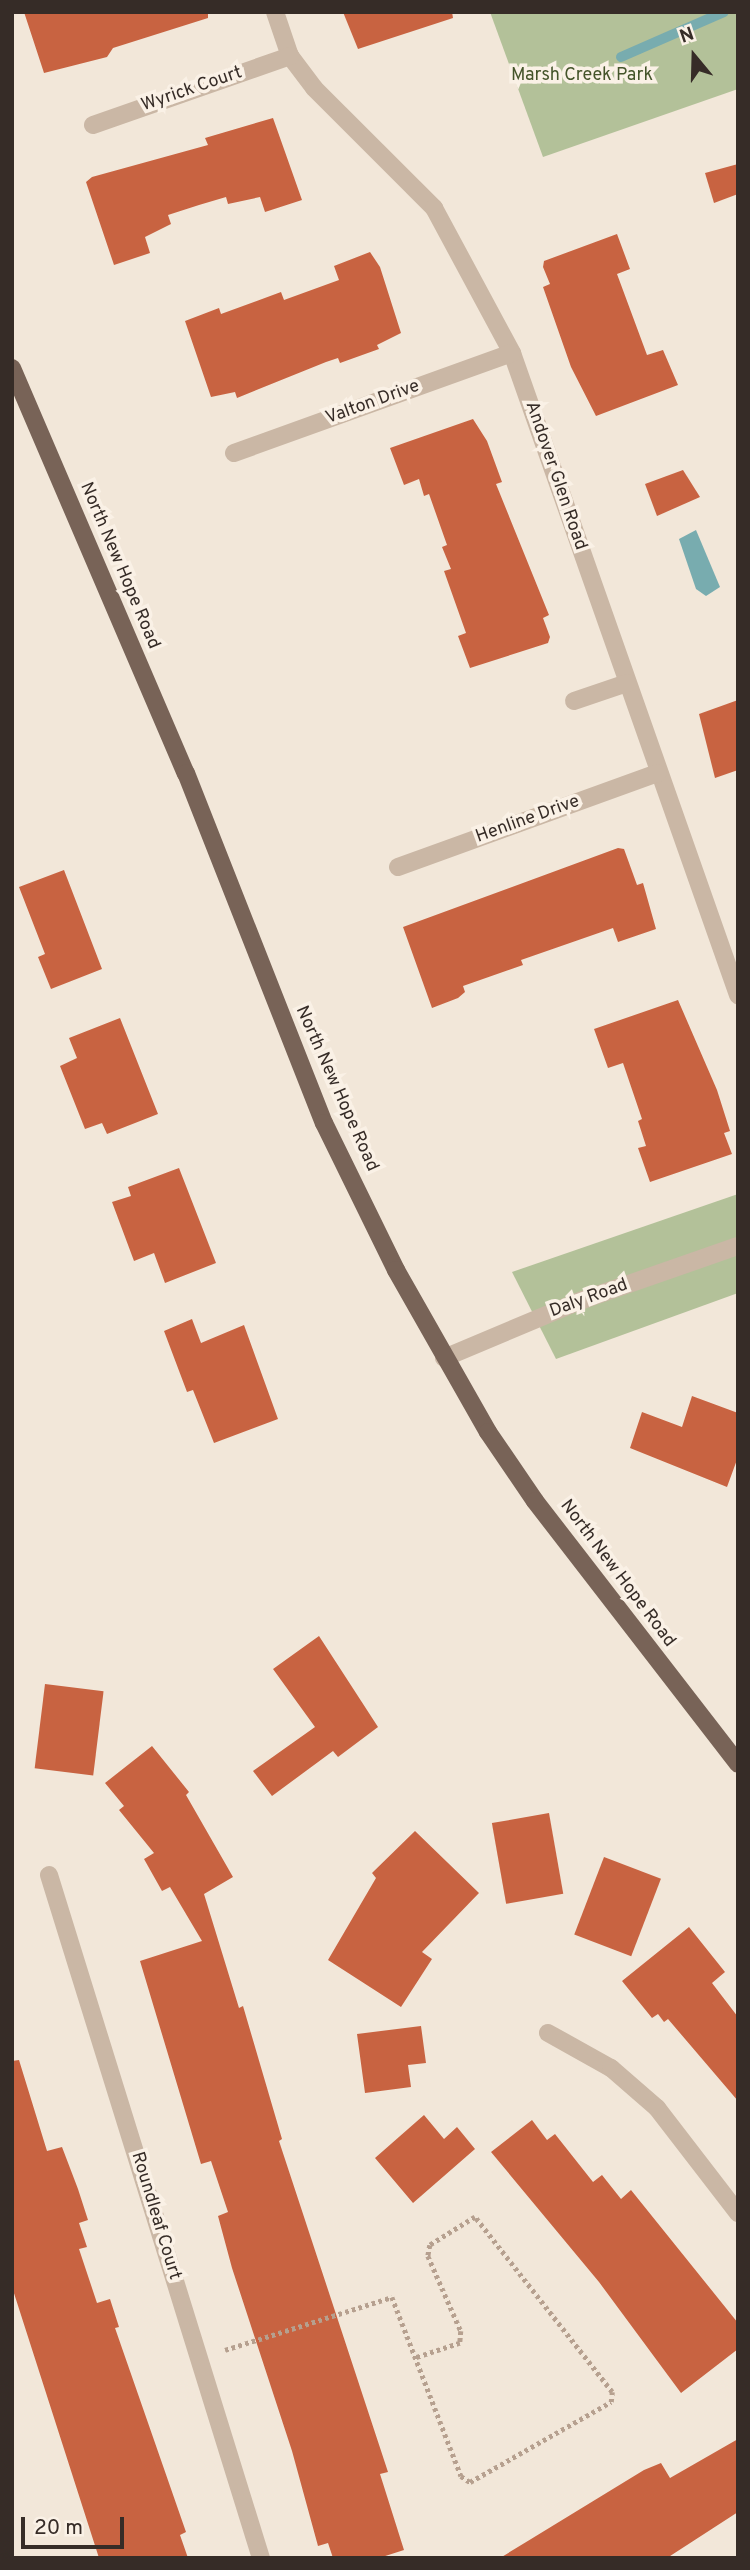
<!DOCTYPE html>
<html>
<head>
<meta charset="utf-8">
<style>
	body { margin:0 }
	#map { position:relative; width:750px; height:2570px; overflow:hidden; background:#f2e7d9; font-family:Overpass,sans-serif }
	div>[style] { position:absolute }
	[style*='--x'] { left:calc(var(--x)*1px); top:calc(var(--y)*1px); width:calc(var(--w)*1px); rotate:calc(var(--a)*1deg) }
	.green>* { inset:0; background:#b3c199 }
	.water>* { inset:0; background:#78acaf }
	.stream>* { height:10px; margin:-5px; padding:0 5px; transform-origin:5px; border-radius:5px; background:#78acaf }
	.building>* { inset:0; background:#c86341; transform-origin:0 0 }
	.path>* { height:4.5px; margin-top:-2.25px; transform-origin:0; background:repeating-linear-gradient(90deg,#b6a08f 0 3.5px,transparent 0 7px) }
	.minor>* { height:18px; margin:-9px; padding:0 9px; transform-origin:9px; border-radius:9px; background:#cab7a5 }
	.major>* { height:18px; margin:-9px; padding:0 9px; transform-origin:9px; border-radius:9px; background:#786357 }
	span { translate:-50% -50%; white-space:nowrap; text-align:center; line-height:1.15; -webkit-text-stroke:7px #faf1e6; paint-order:stroke }
	.park-label { font-size:18px; color:#44542a }
	.street-label { font-size:18px; color:#362c27 }
	.frame { position:absolute; inset:0; border:14px solid #362c27; pointer-events:none }
	.north { position:absolute; left:659px; top:21px; width:70px; height:70px; -webkit-text-stroke:5px #faf1e6; paint-order:stroke; rotate:341deg; font-size:19px; font-weight:700; line-height:28px; text-align:center; color:#362c27 }
	.north::after { content:''; display:block; margin:auto; width:24px; height:32px; background:#362c27; clip-path:polygon(50% 0,100% 100%,50% 72%,0 100%) }
	.scale { position:absolute; left:21px; top:2517px; width:103px; height:32px; box-sizing:border-box; border:4px solid #362c27; border-top:0; padding-left:9px; font-size:21px; line-height:24px; white-space:nowrap; color:#362c27; -webkit-text-stroke:5px #faf1e6; paint-order:stroke }
</style>
</head>
<body>
<div id="map">
	<div class="green">
		<div style="clip-path:polygon(490px 12px,738px 12px,738px 89px,543px 157px)"></div>
		<div style="clip-path:polygon(738px 1194px,738px 1293px,556px 1359px,512px 1272px)"></div>
	</div>
	<div class="water">
		<div style="clip-path:polygon(696px 530px,720px 587px,706px 596px,696px 589px,679px 539px)"></div>
	</div>
	<div class="stream">
		<div style="--x:621;--y:57;--w:112;--a:-23.6"></div>
	</div>
	<div class="building">
		<div style="clip-path:polygon(24px 12px,208px 12px,208px 18px,113px 48px,107px 57px,44px 73px)"></div>
		<div style="clip-path:polygon(343px 12px,452px 12px,453px 18px,358px 49px)"></div>
		<div style="clip-path:polygon(273px 118px,302px 200px,265px 212px,260px 197px,228px 204px,226px 197px,199px 205px,168px 215px,171px 224px,145px 237px,150px 253px,114px 265px,86px 182px,92px 177px,208px 145px,205px 138px)"></div>
		<div style="clip-path:polygon(738px 164px,738px 194px,714px 203px,705px 173px)"></div>
		<div style="clip-path:polygon(617px 234px,630px 269px,617px 274px,647px 355px,663px 350px,678px 385px,596px 416px,571px 367px,543px 287px,550px 284px,543px 267px,544px 261px)"></div>
		<div style="clip-path:polygon(370px 252px,380px 267px,401px 333px,377px 345px,379px 349px,340px 363px,338px 358px,326px 362px,237px 398px,235px 392px,211px 397px,185px 321px,219px 308px,221px 314px,281px 292px,284px 300px,339px 280px,334px 266px)"></div>
		<div style="clip-path:polygon(473px 419px,487px 441px,502px 482px,496px 484px,549px 615px,543px 618px,550px 637px,548px 643px,470px 668px,458px 636px,466px 633px,444px 571px,451px 569px,442px 547px,447px 545px,429px 494px,424px 496px,419px 479px,404px 485px,390px 448px)"></div>
		<div style="clip-path:polygon(683px 470px,700px 497px,657px 516px,645px 484px)"></div>
		<div style="clip-path:polygon(738px 700px,738px 770px,715px 778px,699px 714px)"></div>
		<div style="clip-path:polygon(618px 848px,624px 849px,637px 885px,643px 883px,656px 929px,618px 942px,613px 928px,521px 960px,523px 965px,463px 986px,465px 992px,458px 998px,432px 1008px,403px 927px)"></div>
		<div style="clip-path:polygon(64px 870px,102px 969px,51px 989px,38px 957px,45px 954px,19px 887px)"></div>
		<div style="clip-path:polygon(678px 1000px,717px 1090px,730px 1131px,724px 1133px,732px 1154px,650px 1182px,638px 1148px,646px 1146px,638px 1121px,642px 1119px,623px 1063px,608px 1068px,594px 1029px)"></div>
		<div style="clip-path:polygon(120px 1018px,158px 1114px,107px 1134px,102px 1123px,85px 1129px,60px 1066px,77px 1058px,69px 1038px)"></div>
		<div style="clip-path:polygon(179px 1168px,216px 1263px,165px 1283px,154px 1253px,134px 1261px,112px 1202px,131px 1196px,128px 1187px)"></div>
		<div style="clip-path:polygon(192px 1319px,201px 1343px,244px 1325px,278px 1419px,214px 1443px,193px 1390px,187px 1392px,164px 1331px)"></div>
		<div style="clip-path:polygon(692px 1396px,738px 1413px,738px 1457px,727px 1487px,630px 1448px,642px 1412px,682px 1427px)"></div>
		<div style="clip-path:polygon(319px 1636px,378px 1727px,338px 1757px,333px 1751px,272px 1796px,253px 1771px,315px 1727px,273px 1669px)"></div>
		<div style="left:45px;top:1684px;width:59px;height:85px;rotate:7deg"></div>
		<div style="clip-path:polygon(152px 1746px,189px 1792px,186px 1795px,233px 1877px,204px 1894px,239px 2008px,243px 2006px,282px 2139px,279px 2141px,388px 2472px,380px 2474px,404px 2550px,379px 2558px,333px 2558px,328px 2543px,318px 2546px,292px 2451px,232px 2268px,218px 2216px,228px 2212px,211px 2161px,201px 2164px,140px 1961px,202px 1941px,170px 1887px,162px 1891px,144px 1859px,154px 1853px,119px 1810px,124px 1806px,105px 1783px)"></div>
		<div style="left:549px;top:1813px;width:82px;height:58px;rotate:80deg"></div>
		<div style="clip-path:polygon(415px 1831px,479px 1893px,422px 1952px,432px 1959px,401px 2007px,328px 1960px,376px 1878px,372px 1873px)"></div>
		<div style="left:604px;top:1857px;width:61px;height:83px;rotate:21deg"></div>
		<div style="clip-path:polygon(689px 1927px,725px 1972px,712px 1983px,738px 2017px,738px 2101px,668px 2019px,664px 2022px,658px 2014px,652px 2018px,622px 1981px)"></div>
		<div style="clip-path:polygon(421px 2026px,426px 2063px,408px 2065px,411px 2087px,365px 2093px,357px 2034px)"></div>
		<div style="clip-path:polygon(19px 2060px,47px 2151px,62px 2147px,78px 2189px,88px 2220px,79px 2223px,87px 2247px,79px 2249px,97px 2303px,110px 2299px,119px 2327px,115px 2328px,186px 2532px,180px 2535px,188px 2558px,99px 2558px,12px 2287px,12px 2061px)"></div>
		<div style="clip-path:polygon(424px 2115px,444px 2139px,457px 2127px,475px 2149px,413px 2203px,375px 2158px)"></div>
		<div style="clip-path:polygon(532px 2120px,547px 2140px,555px 2134px,593px 2182px,602px 2175px,621px 2199px,631px 2190px,738px 2323px,738px 2349px,681px 2393px,599px 2282px,491px 2152px)"></div>
		<div style="clip-path:polygon(738px 2439px,738px 2512px,667px 2558px,500px 2558px,644px 2470px,661px 2463px,670px 2478px)"></div>
	</div>
	<div class="path">
		<div style="--x:225;--y:2350;--w:175;--a:-17.6"></div>
		<div style="--x:392;--y:2297;--w:192;--a:68.9"></div>
		<div style="--x:461;--y:2476;--w:11;--a:34"></div>
		<div style="--x:470;--y:2482;--w:162;--a:-29.6"></div>
		<div style="--x:611;--y:2402;--w:10;--a:-84"></div>
		<div style="--x:612;--y:2392;--w:222;--a:-128.1"></div>
		<div style="--x:475;--y:2217;--w:53;--a:148.1"></div>
		<div style="--x:430;--y:2245;--w:11;--a:100"></div>
		<div style="--x:428;--y:2256;--w:82;--a:66.3"></div>
		<div style="--x:461;--y:2331;--w:12;--a:95"></div>
		<div style="--x:460;--y:2343;--w:47;--a:161.6"></div>
	</div>
	<div class="minor">
		<div style="--x:275;--y:12;--w:46;--a:71.2"></div>
		<div style="--x:290;--y:56;--w:40;--a:53"></div>
		<div style="--x:314;--y:88;--w:170;--a:45"></div>
		<div style="--x:434;--y:208;--w:165;--a:61.7"></div>
		<div style="--x:512;--y:353;--w:681;--a:70.61"></div>
		<div style="--x:93;--y:125;--w:209;--a:-19.3"></div>
		<div style="--x:234;--y:453;--w:295;--a:-19.8"></div>
		<div style="--x:574;--y:701;--w:56;--a:-18.8"></div>
		<div style="--x:398;--y:867;--w:276;--a:-19.9"></div>
		<div style="--x:444;--y:1358;--w:144;--a:-22.8"></div>
		<div style="--x:577;--y:1302;--w:170;--a:-19.2"></div>
		<div style="--x:49;--y:1875;--w:715;--a:72.76"></div>
		<div style="--x:548;--y:2033;--w:72;--a:29.1"></div>
		<div style="--x:611;--y:2068;--w:61;--a:41"></div>
		<div style="--x:657;--y:2108;--w:133;--a:52.4"></div>
	</div>
	<div class="major">
		<div style="--x:12;--y:368;--w:441;--a:66.8"></div>
		<div style="--x:186;--y:773;--w:376;--a:68.5"></div>
		<div style="--x:324;--y:1123;--w:164;--a:63.9"></div>
		<div style="--x:396;--y:1270;--w:186;--a:60.4"></div>
		<div style="--x:488;--y:1432;--w:83;--a:55.7"></div>
		<div style="--x:535;--y:1501;--w:332;--a:52.3"></div>
	</div>
	<div class="park-label">
		<span style="left:582px;top:76px">Marsh Creek Park</span>
	</div>
	<div class="street-label">
		<span style="left:192px;top:90px;rotate:-19deg">Wyrick Court</span>
		<span style="left:373px;top:403px;rotate:-20deg">Valton Drive</span>
		<span style="left:555px;top:476px;rotate:71deg">Andover Glen Road</span>
		<span style="left:119px;top:566px;rotate:67deg">North New Hope Road</span>
		<span style="left:528px;top:820px;rotate:-20deg">Henline Drive</span>
		<span style="left:336px;top:1089px;rotate:66deg">North New Hope Road</span>
		<span style="left:589px;top:1299px;rotate:-20deg">Daly Road</span>
		<span style="left:617px;top:1574px;rotate:53deg">North New Hope Road</span>
		<span style="left:155px;top:2216px;rotate:73deg">Roundleaf Court</span>
	</div>
	<div class="frame"></div>
	<div class="north">N</div>
	<div class="scale">20 m</div>
</div>
</body>
</html>
